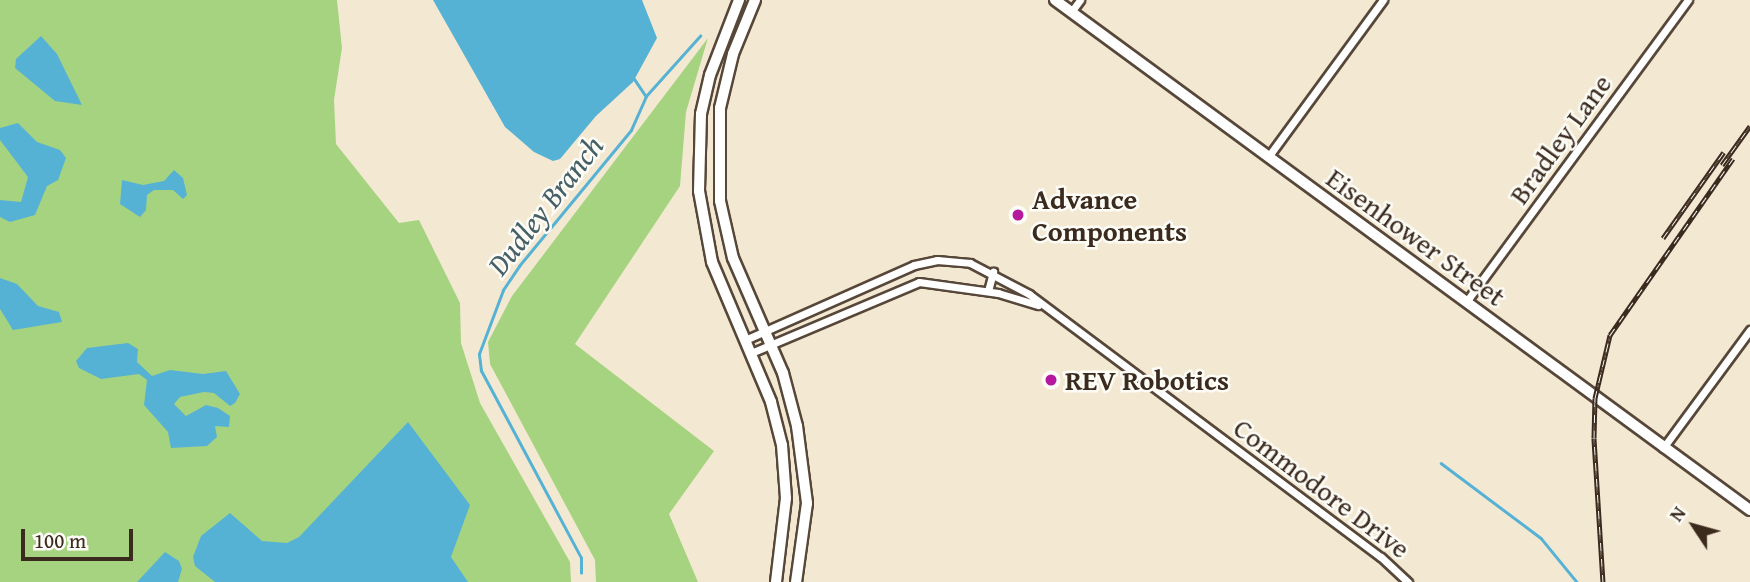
<!DOCTYPE html>
<html>
<head>
<meta charset="utf-8">
<style>
	body { margin:0 }
	#map { position:relative; width:1750px; height:582px; overflow:hidden; background:#f3e9d2; font-family:"Gentium Book Plus",serif }
	div>[style] { position:absolute }
	[style*='--x'] { left:calc(var(--x)*1px); top:calc(var(--y)*1px); width:calc(var(--w)*1px); rotate:calc(var(--a)*1deg) }
	.green>* { inset:0; background:#a6d380 }
	.water>* { inset:0; background:#56b2d4 }
	.stream>* { height:2.5px; margin:-1.25px; padding:0 1.25px; transform-origin:1.25px; border-radius:1.25px; background:#56b2d4 }
	.roads { filter:drop-shadow(2px 0 #574739) drop-shadow(-2px 0 #574739) drop-shadow(0 2px #574739) drop-shadow(0 -2px #574739) }
	.street>* { height:7px; margin:-3.5px; padding:0 3.5px; transform-origin:3.5px; border-radius:3.5px; background:#fff }
	.secondary>* { height:10px; margin:-5px; padding:0 5px; transform-origin:5px; border-radius:5px; background:#fff }
	.rail>* { height:5px; margin-top:-2.5px; transform-origin:0; background:repeating-linear-gradient(90deg,#fdfcf7 0 8px,#3b2a1e 0 16px); box-sizing:border-box; border-block:2px solid #3b2a1e }
	.dots>* { width:19px; height:19px; translate:-50% -50%; box-sizing:border-box; border:4px solid #fdfcf7; border-radius:50% }
	span { translate:-50% -50%; white-space:nowrap; text-align:center; line-height:1.15; -webkit-text-stroke:5px #fdfcf7; paint-order:stroke }
	.street-label { font-size:28px; color:#3b2a1e }
	.poi-label { font-size:28px; color:#3b2a1e; font-weight:700 }
	.left { translate:0 -50%; text-align:left }
	.water-label { font-size:30px; color:#466067; font-style:italic }
	.north { position:absolute; left:1659px; top:491px; width:70px; height:70px; -webkit-text-stroke:5px #fdfcf7; paint-order:stroke; rotate:306deg; font-size:19px; font-weight:700; line-height:28px; text-align:center; color:#3b2a1e }
	.north::after { content:''; display:block; margin:auto; width:24px; height:32px; background:#3b2a1e; clip-path:polygon(50% 0,100% 100%,50% 72%,0 100%) }
	.scale { position:absolute; left:21px; top:529px; width:112px; height:32px; box-sizing:border-box; border:4px solid #3b2a1e; border-top:0; padding-left:9px; font-size:21px; line-height:24px; white-space:nowrap; color:#3b2a1e; -webkit-text-stroke:5px #fdfcf7; paint-order:stroke }
</style>
</head>
<body>
<div id="map">
	<div class="green">
		<div style="clip-path:polygon(0 0,337px 0,342px 48px,334px 100px,336px 144px,399px 223px,419px 220px,460px 303px,461px 343px,480px 403px,570px 562px,571px 582px,0 582px)"></div>
		<div style="clip-path:polygon(708px 38px,686px 112px,680px 186px,575px 344px,714px 451px,669px 514px,698px 582px,596px 582px,595px 560px,490px 364px,488px 342px,512px 296px)"></div>
	</div>
	<div class="water">
		<div style="clip-path:polygon(433px 0,642px 0,657px 38px,633px 82px,596px 116px,560px 159px,553px 161px,534px 152px,505px 127px)"></div>
		<div style="clip-path:polygon(41px 36px,57px 54px,82px 105px,55px 101px,15px 68px,16px 59px)"></div>
		<div style="clip-path:polygon(18px 123px,37px 142px,60px 150px,66px 158px,58px 180px,47px 186px,35px 215px,10px 222px,0 217px,0 200px,21px 202px,28px 177px,0 140px,0 128px)"></div>
		<div style="clip-path:polygon(174px 170px,183px 178px,187px 195px,183px 199px,173px 190px,154px 190px,147px 195px,146px 210px,140px 217px,120px 204px,122px 180px,143px 185px,164px 181px)"></div>
		<div style="clip-path:polygon(0 278px,17px 284px,38px 306px,59px 312px,62px 322px,13px 330px,0 309px)"></div>
		<div style="clip-path:polygon(128px 343px,138px 349px,137px 362px,152px 376px,170px 370px,203px 374px,226px 371px,240px 394px,235px 403px,230px 406px,214px 393px,204px 392px,180px 397px,174px 404px,186px 416px,206px 405px,218px 408px,230px 416px,229px 427px,215px 426px,217px 437px,207px 446px,171px 448px,168px 432px,144px 405px,147px 380px,139px 374px,101px 379px,79px 368px,76px 361px,87px 348px)"></div>
		<div style="clip-path:polygon(408px 422px,470px 505px,451px 557px,468px 582px,215px 582px,195px 566px,193px 557px,201px 536px,230px 513px,262px 541px,287px 543px,299px 537px)"></div>
		<div style="clip-path:polygon(165px 552px,179px 561px,182px 569px,178px 582px,137px 582px)"></div>
	</div>
	<div class="stream">
		<div style="--x:646;--y:96;--w:81;--a:-48"></div>
		<div style="--x:1441;--y:463;--w:125;--a:36.9"></div>
		<div style="--x:1541;--y:538;--w:57;--a:50.7"></div>
		<div style="--x:581;--y:573;--w:15;--a:-90"></div>
		<div style="--x:581;--y:558;--w:212;--a:-118.1"></div>
		<div style="--x:481;--y:371;--w:17;--a:-97"></div>
		<div style="--x:479;--y:354;--w:68;--a:-69.4"></div>
		<div style="--x:503;--y:290;--w:29;--a:-56"></div>
		<div style="--x:519;--y:266;--w:176;--a:-50.5"></div>
		<div style="--x:631;--y:130;--w:36;--a:-66"></div>
		<div style="--x:646;--y:97;--w:23;--a:-124"></div>
	</div>
	<div class="roads">
		<div class="street">
			<div style="--x:1071;--y:12;--w:15;--a:-53"></div>
			<div style="--x:1268;--y:157;--w:195;--a:-53.8"></div>
			<div style="--x:988;--y:291;--w:20;--a:-75"></div>
			<div style="--x:1466;--y:302;--w:375;--a:-53.7"></div>
			<div style="--x:745;--y:340;--w:185;--a:-23.9"></div>
			<div style="--x:914;--y:265;--w:24;--a:-12"></div>
			<div style="--x:937;--y:260;--w:33;--a:5"></div>
			<div style="--x:970;--y:263;--w:67;--a:27.7"></div>
			<div style="--x:1029;--y:294;--w:439;--a:36.8"></div>
			<div style="--x:1381;--y:557;--w:37;--a:43"></div>
			<div style="--x:751;--y:353;--w:182;--a:-22.9"></div>
			<div style="--x:919;--y:282;--w:80;--a:7.9"></div>
			<div style="--x:998;--y:293;--w:42;--a:16.7"></div>
			<div style="--x:1663;--y:448;--w:147;--a:-53.6"></div>
		</div>
		<div class="secondary">
			<div style="--x:739;--y:0;--w:80;--a:111.1"></div>
			<div style="--x:710;--y:75;--w:40;--a:103"></div>
			<div style="--x:701;--y:114;--w:77;--a:91.5"></div>
			<div style="--x:699;--y:191;--w:72;--a:79.6"></div>
			<div style="--x:712;--y:262;--w:152;--a:67.1"></div>
			<div style="--x:771;--y:402;--w:44;--a:75.7"></div>
			<div style="--x:782;--y:445;--w:53;--a:85.7"></div>
			<div style="--x:786;--y:498;--w:85;--a:96.8"></div>
			<div style="--x:755;--y:0;--w:58;--a:112.2"></div>
			<div style="--x:733;--y:54;--w:56;--a:103.5"></div>
			<div style="--x:720;--y:108;--w:93;--a:90"></div>
			<div style="--x:720;--y:201;--w:58;--a:77.2"></div>
			<div style="--x:733;--y:258;--w:125;--a:66.5"></div>
			<div style="--x:783;--y:373;--w:55;--a:75.2"></div>
			<div style="--x:797;--y:426;--w:78;--a:82.6"></div>
			<div style="--x:807;--y:503;--w:80;--a:97.9"></div>
			<div style="--x:1055;--y:0;--w:862;--a:36.27"></div>
		</div>
	</div>
	<div class="rail">
		<div style="--x:1722;--y:165;--w:48;--a:-54.3"></div>
		<div style="--x:1663;--y:238;--w:105;--a:-54.7"></div>
		<div style="--x:1603;--y:582;--w:144;--a:-93.6"></div>
		<div style="--x:1594;--y:438;--w:40;--a:-88.6"></div>
		<div style="--x:1595;--y:398;--w:65;--a:-76.6"></div>
		<div style="--x:1610;--y:335;--w:215;--a:-55.1"></div>
	</div>
	<div class="dots">
		<div style="left:1018px;top:215px;background:#b5179e"></div>
		<div style="left:1051px;top:380px;background:#b5179e"></div>
	</div>
	<div class="street-label">
		<span style="left:1560px;top:139px;rotate:-54deg">Bradley Lane</span>
		<span style="left:1416px;top:237px;rotate:36deg">Eisenhower Street</span>
		<span style="left:1322px;top:488px;rotate:37deg">Commodore Drive</span>
	</div>
	<div class="poi-label">
		<span class="left" style="left:1032px;top:215px">Advance<br>Components</span>
		<span class="left" style="left:1065px;top:380px">REV Robotics</span>
	</div>
	<div class="water-label">
		<span style="left:545px;top:205px;rotate:-52deg">Dudley Branch</span>
	</div>
	<div class="north">N</div>
	<div class="scale">100 m</div>
</div>
</body>
</html>
